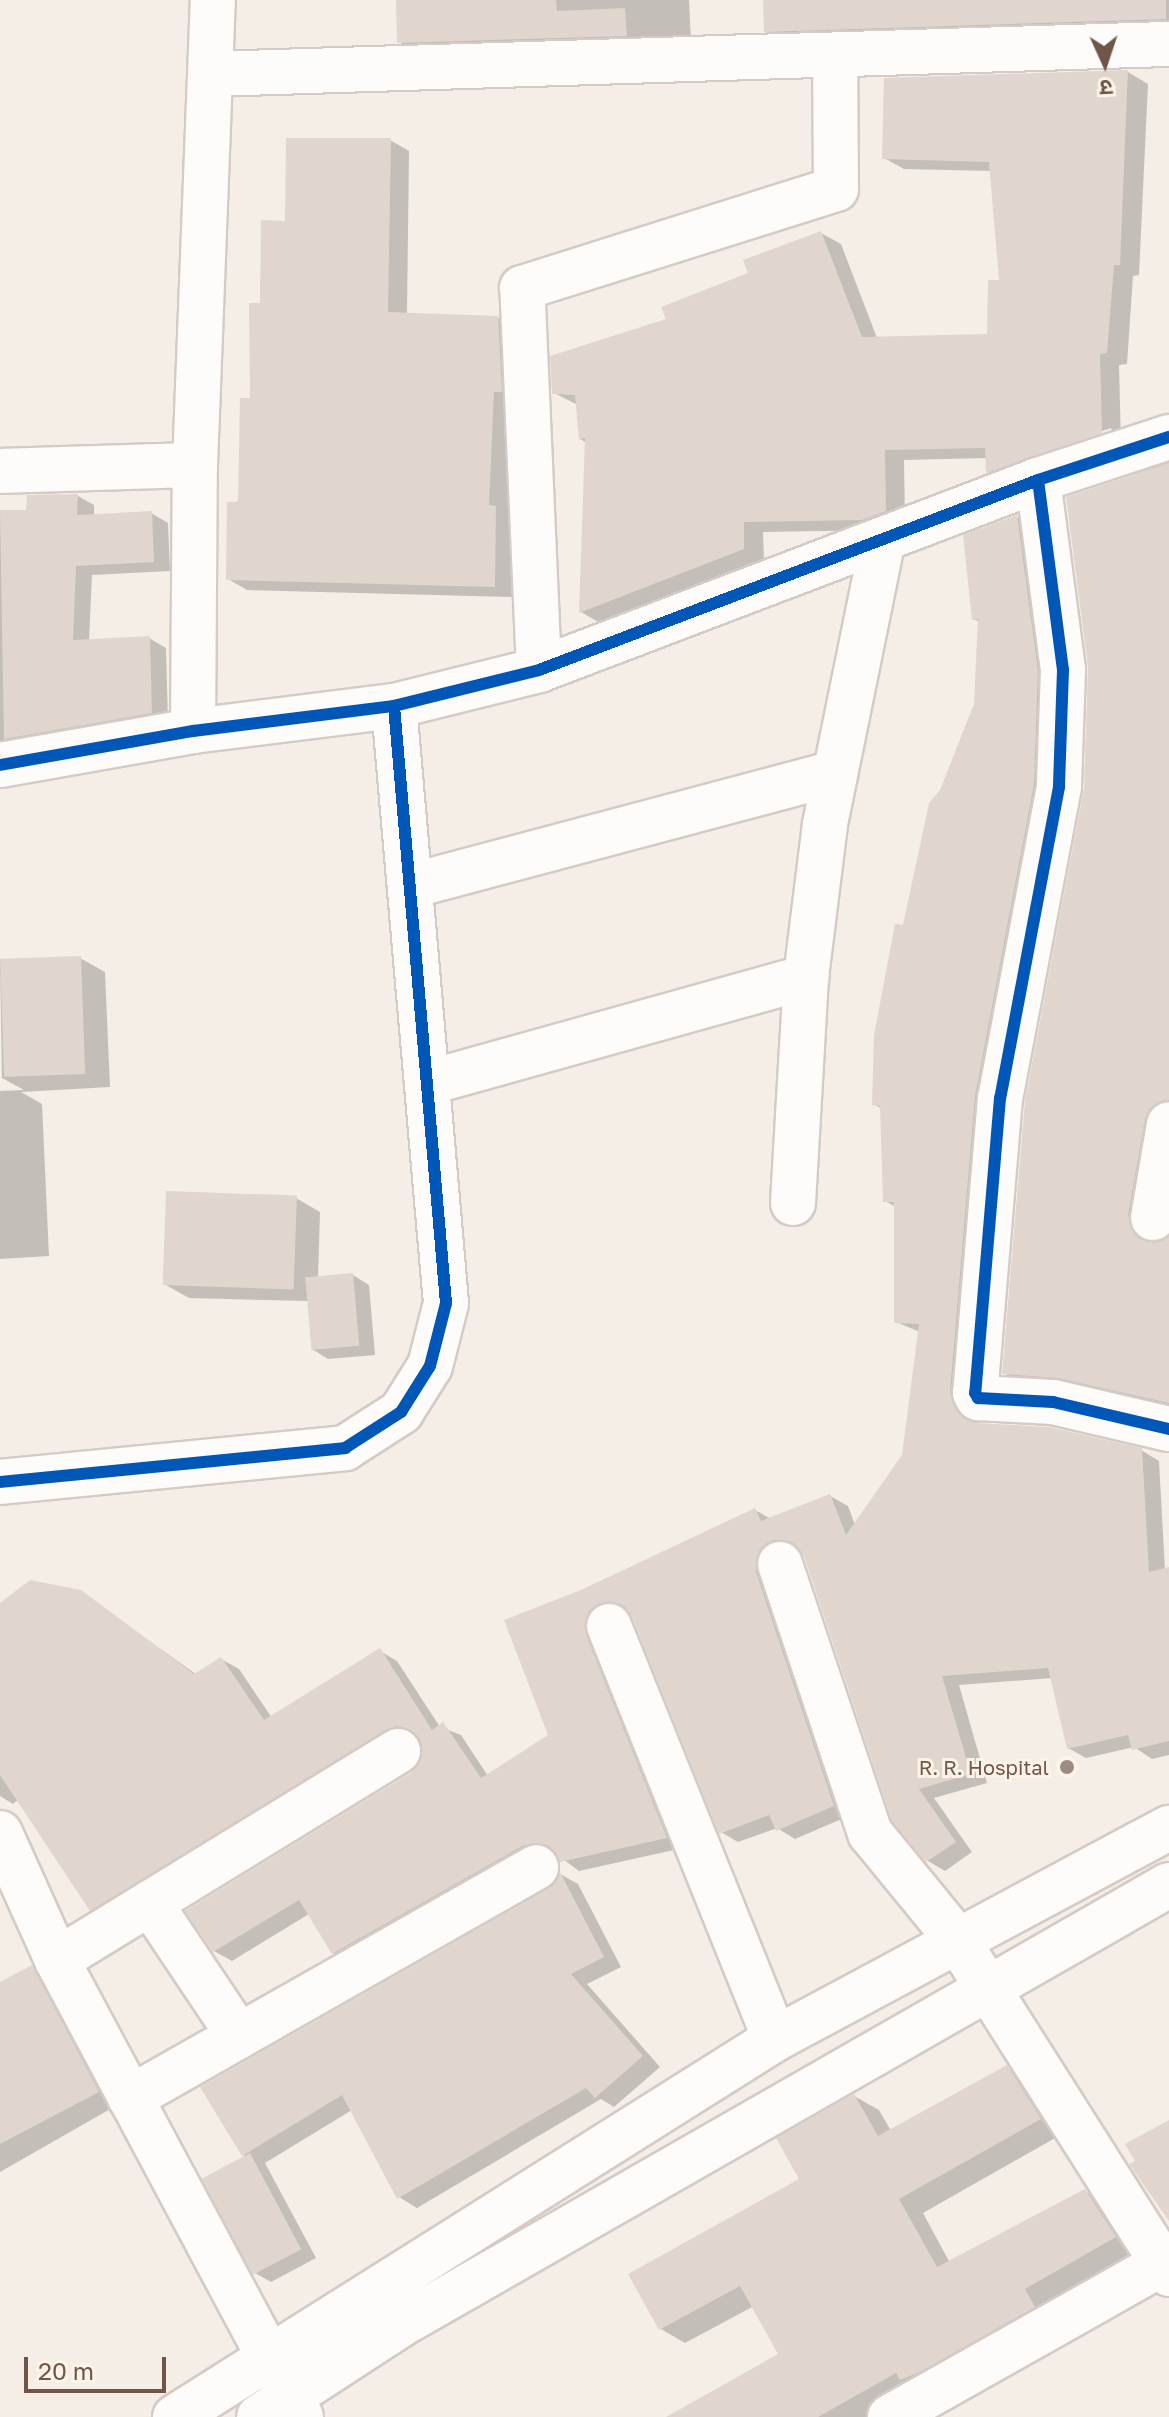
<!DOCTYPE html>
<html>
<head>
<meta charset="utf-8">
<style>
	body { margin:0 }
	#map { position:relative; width:1169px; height:2417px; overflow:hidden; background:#f4eee6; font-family:"Golos Text","Noto Sans Devanagari",sans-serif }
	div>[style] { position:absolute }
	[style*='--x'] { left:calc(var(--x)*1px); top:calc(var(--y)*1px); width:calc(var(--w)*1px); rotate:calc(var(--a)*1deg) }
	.shadow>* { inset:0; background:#0003 }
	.building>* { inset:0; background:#e0d6ce; transform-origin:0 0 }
	.roads { filter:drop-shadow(2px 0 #d6cbc4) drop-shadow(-2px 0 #d6cbc4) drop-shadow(0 2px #d6cbc4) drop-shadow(0 -2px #d6cbc4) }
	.street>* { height:44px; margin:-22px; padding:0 22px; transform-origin:22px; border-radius:22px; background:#fdfcfb }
	.secondary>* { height:44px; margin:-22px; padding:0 22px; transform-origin:22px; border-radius:22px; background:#fdfcfb }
	.cycleway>* { height:12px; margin:-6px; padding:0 6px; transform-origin:6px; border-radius:6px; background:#0057b8 }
	.dots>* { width:22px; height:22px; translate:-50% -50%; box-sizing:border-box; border:4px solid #fef3e6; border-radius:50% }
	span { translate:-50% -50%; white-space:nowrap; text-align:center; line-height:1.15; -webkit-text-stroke:6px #fef3e6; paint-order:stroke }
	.poi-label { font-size:20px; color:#705549 }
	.right { translate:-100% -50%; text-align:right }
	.north { position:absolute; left:1065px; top:24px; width:80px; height:80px; -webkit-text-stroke:6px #fef3e6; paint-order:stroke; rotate:177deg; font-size:22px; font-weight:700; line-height:32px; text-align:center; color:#705549 }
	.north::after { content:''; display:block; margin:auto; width:28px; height:36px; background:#705549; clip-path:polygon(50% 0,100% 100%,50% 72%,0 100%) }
	.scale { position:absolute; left:24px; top:2357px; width:142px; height:36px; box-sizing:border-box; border:4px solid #705549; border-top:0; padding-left:10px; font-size:24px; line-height:28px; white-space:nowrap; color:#705549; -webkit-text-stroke:6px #fef3e6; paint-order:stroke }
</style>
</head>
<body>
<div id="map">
	<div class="shadow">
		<div style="clip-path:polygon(399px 0,689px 0,691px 42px,414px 51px,399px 42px)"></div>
		<div style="clip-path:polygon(765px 0,1169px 0,1169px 27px,781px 39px,766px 31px)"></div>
		<div style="clip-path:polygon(evenodd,1128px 72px,1148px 84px,1139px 275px,1133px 276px,1127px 364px,1119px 365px,1121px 444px,1007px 483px,988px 472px,987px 458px,904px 460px,905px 522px,883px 530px,763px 532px,764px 560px,600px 623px,581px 612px,587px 443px,580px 439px,578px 405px,554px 393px,821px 233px,841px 244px,877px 338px,989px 336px,1001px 281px,992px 171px,904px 169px,884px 158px,1128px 72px,1111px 428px,1112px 431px,1004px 469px,1004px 465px,1111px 428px)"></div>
		<div style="clip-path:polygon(390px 140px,409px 151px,407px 315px,498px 318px,517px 329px,508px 515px,515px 518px,513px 597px,247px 590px,228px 579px,262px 305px,287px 223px)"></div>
		<div style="clip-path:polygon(1169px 462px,1169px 1114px,1143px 1224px,1150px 1245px,1169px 1236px,1169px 1407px,1019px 1382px,1004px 1373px,1086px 788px,1090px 667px,1068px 499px)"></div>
		<div style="clip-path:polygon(78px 496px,94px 505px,94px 516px,151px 513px,168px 523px,170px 571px,92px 575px,89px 641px,149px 638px,166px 648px,168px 722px,0 754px,0 513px,28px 512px)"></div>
		<div style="clip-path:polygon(1017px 517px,1034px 527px,1055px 682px,971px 1418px,980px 1425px,1141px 1450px,1159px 1461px,1165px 1570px,1169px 1569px,1169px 1755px,1152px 1759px,1134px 1747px,1086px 1758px,1068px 1748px,1053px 1678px,959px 1685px,987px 1783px,934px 1798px,972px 1852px,945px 1871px,928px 1861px,894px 1820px,803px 1551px,791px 1549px,851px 1815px,795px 1839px,777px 1828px,738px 1842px,721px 1832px,632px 1613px,619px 1611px,683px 1848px,579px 1871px,556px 1854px,543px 1854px,351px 1963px,333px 1953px,309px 1914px,232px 1961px,214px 1951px,413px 1774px,425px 1751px,418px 1738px,403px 1739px,109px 1919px,91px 1909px,19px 1799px,13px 1804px,0 1796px,0 1606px,81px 1592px,197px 1675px,221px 1659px,239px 1669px,272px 1718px,380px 1651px,397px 1661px,440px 1727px,461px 1735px,488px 1776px,551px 1736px,581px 1592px,755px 1510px,771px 1519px,830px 1496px,848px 1506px,855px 1525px,904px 1456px,920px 1332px,896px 1322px,896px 1207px,885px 1201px,882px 1109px,874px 1104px,904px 928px,942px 791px,976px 704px,980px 622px,973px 619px)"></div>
		<div style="clip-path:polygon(80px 958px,105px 972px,110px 1087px,21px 1092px,42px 1104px,49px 1256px,0 1259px,0 1091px,24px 1090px,2px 1078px,0 961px)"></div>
		<div style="clip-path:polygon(296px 1198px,320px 1212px,318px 1278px,353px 1275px,369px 1285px,375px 1355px,328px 1359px,312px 1349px,308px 1301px,189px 1298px,164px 1284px)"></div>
		<div style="clip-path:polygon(560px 1874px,578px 1884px,621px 1967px,587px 1984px,660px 2067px,614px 2107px,601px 2099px,417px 2208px,399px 2197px,352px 2110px,265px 2163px,316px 2258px,271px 2282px,255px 2273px,244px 2155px,550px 1890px)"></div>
		<div style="clip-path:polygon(32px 1967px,53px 1979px,119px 2104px,0 2172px,0 1984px)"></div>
		<div style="clip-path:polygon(1007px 2068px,1032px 2082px,1064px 2133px,923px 2213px,950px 2263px,1085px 2191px,1110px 2205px,1139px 2251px,867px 2417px,670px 2417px,781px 2354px,754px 2306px,685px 2343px,661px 2329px,802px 2180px,854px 2096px,879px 2110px,891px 2131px)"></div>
	</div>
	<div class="building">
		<div style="clip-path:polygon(396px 0,556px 0,557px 11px,625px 8px,627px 36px,397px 43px)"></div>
		<div style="clip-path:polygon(763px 0,1166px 0,1166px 19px,764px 32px)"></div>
		<div style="clip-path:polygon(1128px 70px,1120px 265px,1114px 265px,1107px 353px,1100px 354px,1102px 433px,986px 473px,985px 448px,885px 450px,886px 511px,862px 520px,744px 522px,744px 549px,579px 613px,585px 438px,579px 440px,575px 395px,552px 394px,550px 356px,666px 319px,661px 307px,748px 273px,743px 260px,821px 231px,862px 337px,987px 334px,988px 280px,999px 280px,989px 162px,882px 159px,884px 78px)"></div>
		<div style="clip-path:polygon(286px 138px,391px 138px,388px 312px,498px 316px,502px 392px,494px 392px,489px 505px,496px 506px,495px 587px,226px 580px,227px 502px,238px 502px,240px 398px,250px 398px,249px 303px,260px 303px,261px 220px,285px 221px)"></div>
		<div style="clip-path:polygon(1169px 463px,1169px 1100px,1150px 1108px,1145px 1119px,1128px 1215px,1138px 1238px,1150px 1243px,1169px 1236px,1169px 1403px,1058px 1378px,1002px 1374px,1025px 1101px,1084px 788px,1088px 667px,1066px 497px)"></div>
		<div style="clip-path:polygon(78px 494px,77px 515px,152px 511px,154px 562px,76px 566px,73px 640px,150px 636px,152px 713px,4px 739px,0 510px,26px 510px,27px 495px)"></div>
		<div style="clip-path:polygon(1017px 515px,1038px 671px,1034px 784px,975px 1096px,950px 1392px,957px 1411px,976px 1423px,1049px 1427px,1142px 1448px,1149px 1572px,1169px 1567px,1169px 1741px,1132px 1750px,1128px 1735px,1067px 1749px,1048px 1668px,942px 1676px,971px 1774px,919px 1789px,956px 1842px,926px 1862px,892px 1821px,804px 1556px,796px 1545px,773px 1540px,761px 1548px,756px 1572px,834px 1806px,776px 1831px,769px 1815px,719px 1834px,632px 1617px,624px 1606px,600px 1603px,589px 1611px,586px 1635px,667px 1838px,560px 1862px,548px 1845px,524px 1845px,332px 1954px,299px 1900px,213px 1952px,185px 1911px,412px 1772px,420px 1762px,420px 1739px,397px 1726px,90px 1911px,0 1775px,0 1603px,30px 1580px,81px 1590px,194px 1674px,221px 1657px,264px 1720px,380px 1648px,432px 1730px,443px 1722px,481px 1778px,548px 1735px,504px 1620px,581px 1590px,755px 1508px,761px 1521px,830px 1494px,846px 1535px,902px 1455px,919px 1324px,894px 1323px,894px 1202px,883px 1202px,880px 1106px,872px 1105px,874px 1035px,895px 924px,903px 925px,929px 803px,940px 790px,974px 704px,978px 619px,972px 620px,963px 535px)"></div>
		<div style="left:81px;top:956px;width:118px;height:81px;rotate:88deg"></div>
		<div style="left:166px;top:1191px;width:131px;height:94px;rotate:2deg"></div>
		<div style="left:353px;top:1273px;width:73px;height:48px;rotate:85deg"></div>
		<div style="clip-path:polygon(560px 1872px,604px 1957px,571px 1974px,643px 2056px,595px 2098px,586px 2088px,397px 2199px,342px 2095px,242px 2156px,200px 2087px,548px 1889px)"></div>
		<div style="clip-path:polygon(32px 1965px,99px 2092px,0 2144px,0 1982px)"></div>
		<div style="clip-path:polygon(1007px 2065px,1041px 2119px,899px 2199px,937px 2267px,1085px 2189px,1116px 2237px,1025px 2289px,1035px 2307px,920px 2372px,900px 2380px,896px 2373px,818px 2417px,666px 2417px,778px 2354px,740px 2286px,659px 2330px,628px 2274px,799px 2179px,776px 2138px,854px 2094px,878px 2136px)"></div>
		<div style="clip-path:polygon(1169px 2120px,1169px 2221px,1129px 2164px,1135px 2161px,1125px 2144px)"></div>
		<div style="left:250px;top:2153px;width:109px;height:55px;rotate:62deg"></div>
	</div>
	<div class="roads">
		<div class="street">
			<div style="--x:212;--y:74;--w:957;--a:-1.8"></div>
			<div style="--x:0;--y:471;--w:195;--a:-1.8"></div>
			<div style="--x:1038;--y:480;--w:192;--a:82.5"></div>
			<div style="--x:1063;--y:670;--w:117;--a:92"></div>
			<div style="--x:1059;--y:787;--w:317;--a:100.7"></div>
			<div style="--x:1000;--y:1098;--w:296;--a:94.8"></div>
			<div style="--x:975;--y:1393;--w:6;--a:59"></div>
			<div style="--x:978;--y:1398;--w:75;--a:3.1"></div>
			<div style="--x:1053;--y:1402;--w:119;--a:13.1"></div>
			<div style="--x:539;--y:670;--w:382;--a:-92.5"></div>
			<div style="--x:522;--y:288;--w:329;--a:-17.5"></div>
			<div style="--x:836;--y:189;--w:132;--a:-90.4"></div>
			<div style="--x:193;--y:731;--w:266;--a:-89.6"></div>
			<div style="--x:195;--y:465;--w:465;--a:-87.8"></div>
			<div style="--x:0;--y:765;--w:196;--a:-10"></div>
			<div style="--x:193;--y:731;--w:203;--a:-7.1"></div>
			<div style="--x:394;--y:706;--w:149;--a:-13.9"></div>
			<div style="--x:539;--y:670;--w:534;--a:-20.84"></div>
			<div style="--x:1038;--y:480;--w:138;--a:-18.2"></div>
			<div style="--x:410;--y:886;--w:440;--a:-14.9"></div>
			<div style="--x:427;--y:1083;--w:394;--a:-15.6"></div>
			<div style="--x:793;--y:1203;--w:226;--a:-86.7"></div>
			<div style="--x:806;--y:977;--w:154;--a:-82.9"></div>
			<div style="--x:825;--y:824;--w:290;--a:-78.5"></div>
			<div style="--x:1153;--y:1218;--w:95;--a:-80.3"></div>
			<div style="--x:0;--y:1482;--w:347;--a:-5.6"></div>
			<div style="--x:345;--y:1448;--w:67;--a:-32.7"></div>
			<div style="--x:401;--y:1412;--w:54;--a:-57.8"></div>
			<div style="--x:430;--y:1366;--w:65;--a:-75.7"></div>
			<div style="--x:446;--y:1303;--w:599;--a:-94.98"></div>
			<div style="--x:780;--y:1564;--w:284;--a:71.5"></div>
			<div style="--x:870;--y:1833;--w:136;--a:50.7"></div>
			<div style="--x:956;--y:1938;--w:398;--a:57.6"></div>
			<div style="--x:609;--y:1626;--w:445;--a:68.1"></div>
			<div style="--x:0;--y:1833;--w:139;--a:65.8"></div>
			<div style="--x:57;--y:1960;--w:518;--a:61.9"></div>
			<div style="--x:150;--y:1903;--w:160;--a:56.2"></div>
			<div style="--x:57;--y:1960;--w:400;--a:-31.5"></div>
			<div style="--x:130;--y:2098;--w:467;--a:-29.6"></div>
			<div style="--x:890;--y:2417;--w:320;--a:-29.4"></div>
		</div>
		<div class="secondary">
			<div style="--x:175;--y:2417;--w:709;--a:-32.21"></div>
			<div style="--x:775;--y:2039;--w:447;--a:-28.2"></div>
			<div style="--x:259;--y:2417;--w:168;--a:-33.1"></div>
			<div style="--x:400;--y:2325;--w:886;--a:-29.78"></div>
		</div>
	</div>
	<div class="cycleway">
		<div style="--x:1038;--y:480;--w:192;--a:82.5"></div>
		<div style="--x:1063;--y:670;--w:117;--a:92"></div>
		<div style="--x:1059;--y:787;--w:317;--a:100.7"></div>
		<div style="--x:1000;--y:1098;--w:296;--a:94.8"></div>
		<div style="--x:975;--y:1393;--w:6;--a:59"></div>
		<div style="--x:978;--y:1398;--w:75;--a:3.1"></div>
		<div style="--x:1053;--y:1402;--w:119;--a:13.1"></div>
		<div style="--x:0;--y:765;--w:196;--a:-10"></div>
		<div style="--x:193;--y:731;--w:203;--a:-7.1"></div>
		<div style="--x:394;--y:706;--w:149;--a:-13.9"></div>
		<div style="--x:539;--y:670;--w:534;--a:-20.84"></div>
		<div style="--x:1038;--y:480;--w:138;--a:-18.2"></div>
		<div style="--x:0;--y:1482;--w:347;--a:-5.6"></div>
		<div style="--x:345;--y:1448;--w:67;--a:-32.7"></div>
		<div style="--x:401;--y:1412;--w:54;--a:-57.8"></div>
		<div style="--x:430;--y:1366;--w:65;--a:-75.7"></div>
		<div style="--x:446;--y:1303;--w:599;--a:-94.98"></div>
	</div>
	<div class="dots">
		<div style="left:1067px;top:1767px;background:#9e8b80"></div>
	</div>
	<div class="poi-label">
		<span class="right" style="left:1049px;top:1767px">R. R. Hospital</span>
	</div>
	<div class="north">उ</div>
	<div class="scale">20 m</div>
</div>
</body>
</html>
